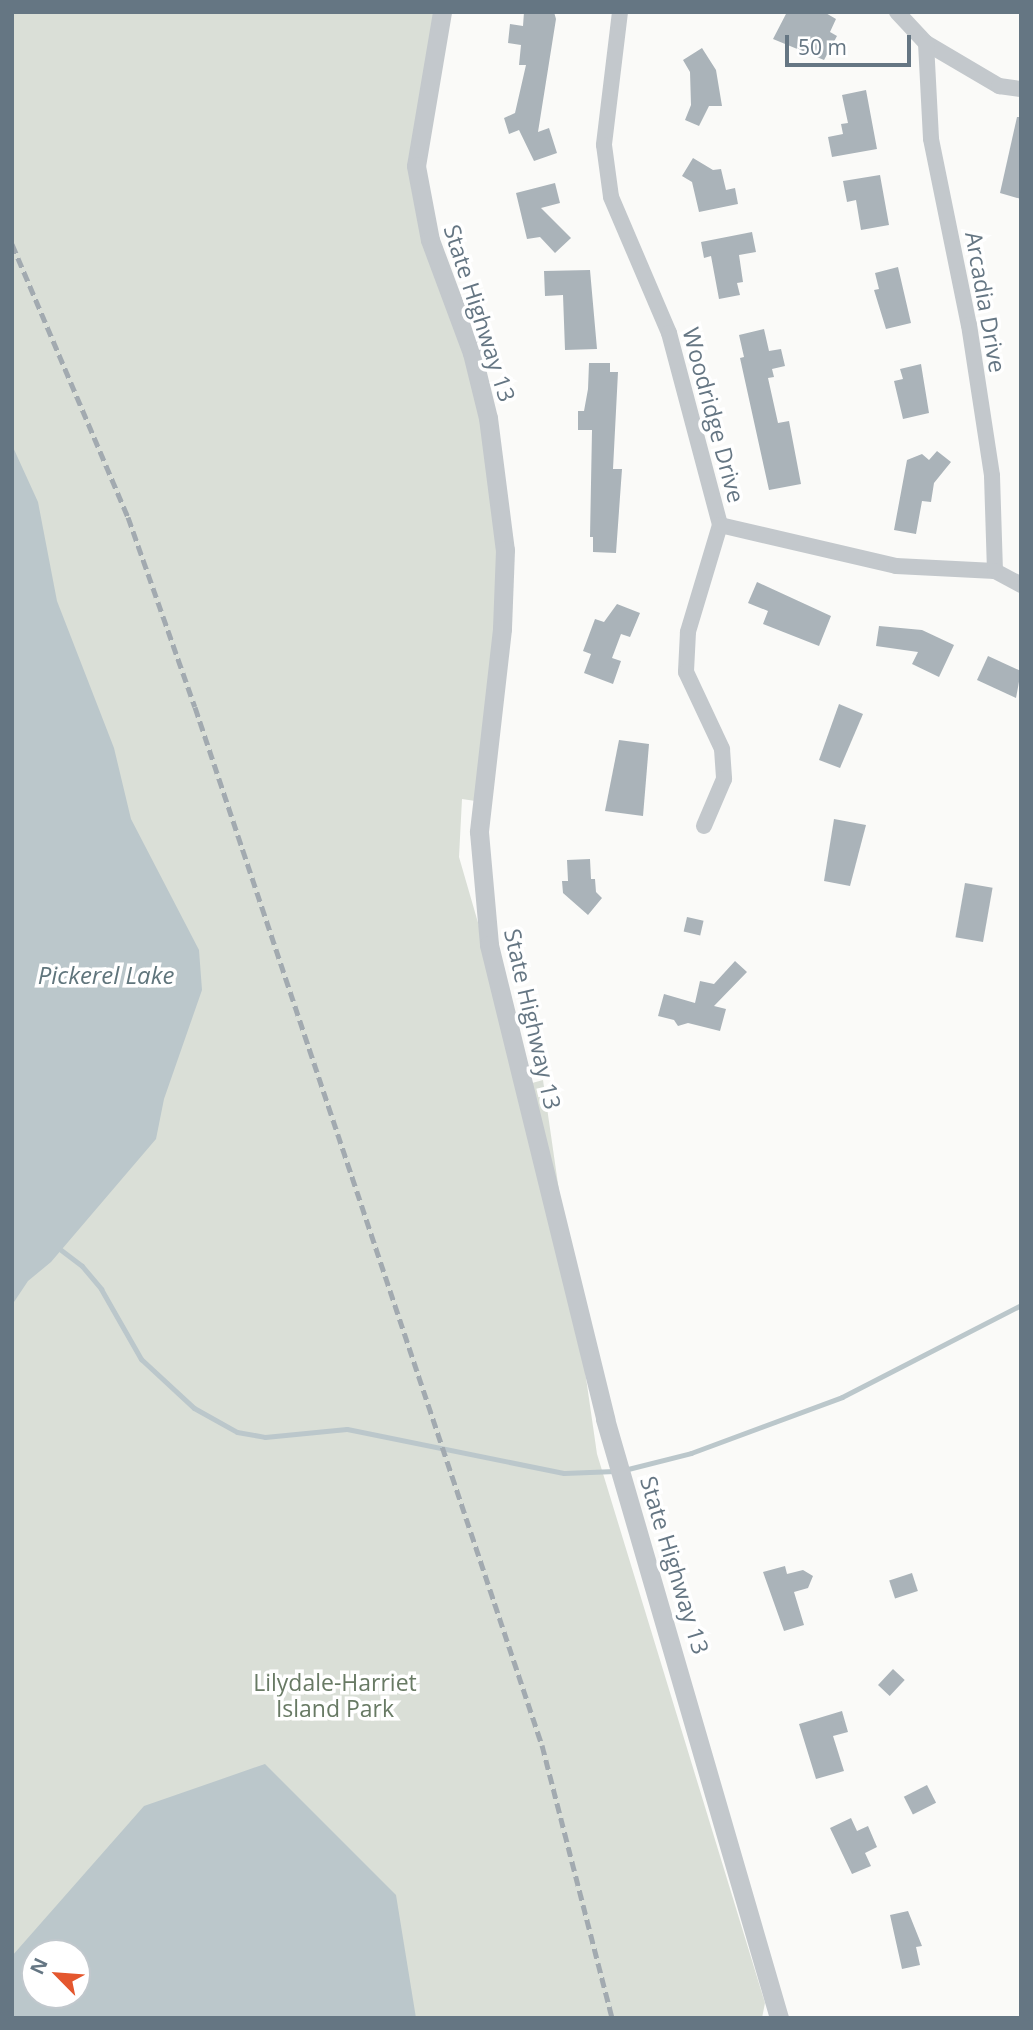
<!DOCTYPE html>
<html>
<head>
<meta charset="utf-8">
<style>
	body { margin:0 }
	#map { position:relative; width:1033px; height:2030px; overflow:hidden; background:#fafaf8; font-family:"Open Sans",sans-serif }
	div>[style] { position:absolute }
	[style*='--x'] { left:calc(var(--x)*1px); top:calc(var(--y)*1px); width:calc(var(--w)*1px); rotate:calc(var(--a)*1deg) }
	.green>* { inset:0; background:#dadfd7 }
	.water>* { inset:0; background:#bbc7cb }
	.stream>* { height:5px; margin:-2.5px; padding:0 2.5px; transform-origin:2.5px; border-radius:2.5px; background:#bbc7cb }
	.building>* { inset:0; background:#aab3b9; transform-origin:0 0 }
	.minor>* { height:16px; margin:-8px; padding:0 8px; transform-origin:8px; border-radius:8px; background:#c3c8cc }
	.tertiary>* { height:19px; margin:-9.5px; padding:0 9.5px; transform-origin:9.5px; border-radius:9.5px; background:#c3c8cc }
	.rail>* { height:5px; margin-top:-2.5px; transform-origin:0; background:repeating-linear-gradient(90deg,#a2aab0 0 10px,transparent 0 15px) }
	span { translate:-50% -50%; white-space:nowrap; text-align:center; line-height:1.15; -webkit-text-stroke:7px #fff; paint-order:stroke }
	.street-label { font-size:23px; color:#657683 }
	.park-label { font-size:23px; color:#687a64 }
	.water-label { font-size:24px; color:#60757c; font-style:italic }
	.frame { position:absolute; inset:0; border:14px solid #657683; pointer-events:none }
	.north { position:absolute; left:21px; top:1939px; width:70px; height:70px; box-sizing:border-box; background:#fff; border:2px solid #c1c8cd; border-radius:50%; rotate:295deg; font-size:19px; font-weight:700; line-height:28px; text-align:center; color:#657683 }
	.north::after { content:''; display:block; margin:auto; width:24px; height:32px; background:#e4572e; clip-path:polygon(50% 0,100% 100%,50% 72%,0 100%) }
	.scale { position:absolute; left:785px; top:35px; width:126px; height:32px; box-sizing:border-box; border:4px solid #657683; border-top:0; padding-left:9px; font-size:21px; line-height:24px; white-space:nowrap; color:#657683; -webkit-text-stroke:5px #fff; paint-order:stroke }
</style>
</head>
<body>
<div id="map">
	<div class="green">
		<div style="clip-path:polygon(evenodd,12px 12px,435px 12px,411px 187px,492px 436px,504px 615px,489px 803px,462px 799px,459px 857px,525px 1085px,543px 1080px,597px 1454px,765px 2003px,762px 2018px,12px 2018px,12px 12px,35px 1953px,77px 1953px,77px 1995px,35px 1995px,35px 1953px)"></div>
	</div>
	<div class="water">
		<div style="clip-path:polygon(12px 445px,38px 502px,57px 601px,114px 748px,131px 819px,199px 950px,202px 990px,164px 1099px,156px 1139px,51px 1262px,28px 1281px,12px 1305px)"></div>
		<div style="clip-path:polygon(evenodd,265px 1764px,396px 1895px,416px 2018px,12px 2018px,12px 1956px,144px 1806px,265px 1764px,35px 1953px,77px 1953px,77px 1995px,35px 1995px,35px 1953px)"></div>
	</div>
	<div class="stream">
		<div style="--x:61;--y:1250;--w:26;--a:37"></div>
		<div style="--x:82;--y:1266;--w:30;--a:50"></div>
		<div style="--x:101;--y:1289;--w:81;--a:60.3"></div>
		<div style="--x:141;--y:1359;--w:72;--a:42.8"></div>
		<div style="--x:194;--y:1408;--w:49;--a:29.2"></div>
		<div style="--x:237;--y:1432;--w:28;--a:10"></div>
		<div style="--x:265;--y:1437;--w:82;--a:-5.6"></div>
		<div style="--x:347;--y:1429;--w:221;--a:11.5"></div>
		<div style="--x:564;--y:1473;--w:51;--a:-2.2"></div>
		<div style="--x:624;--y:1470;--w:69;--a:-14.2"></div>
		<div style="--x:691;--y:1453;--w:161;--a:-20.3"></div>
		<div style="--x:842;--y:1397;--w:201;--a:-27.2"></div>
	</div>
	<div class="building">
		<div style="clip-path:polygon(524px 12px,554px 12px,556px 19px,538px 132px,549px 128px,557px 153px,534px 161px,519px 130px,509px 134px,504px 118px,515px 113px,526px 65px,519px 65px,521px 45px,508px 43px,510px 24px,523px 26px)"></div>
		<div style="clip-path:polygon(787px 12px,824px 12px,836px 19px,830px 32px,837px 36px,824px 60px,773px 39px)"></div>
		<div style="clip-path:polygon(702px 48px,716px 70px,722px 106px,709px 106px,699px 126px,685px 120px,691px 105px,690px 72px,683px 60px)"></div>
		<div style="clip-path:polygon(866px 90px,877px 149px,832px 157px,828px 137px,843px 134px,841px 124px,848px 123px,842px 95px)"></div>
		<div style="clip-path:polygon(1017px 117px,1021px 117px,1021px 199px,1000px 193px)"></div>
		<div style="clip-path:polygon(693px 158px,713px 170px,721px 169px,726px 190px,735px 188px,738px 204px,699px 212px,692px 182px,682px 176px)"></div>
		<div style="clip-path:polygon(880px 175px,889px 225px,861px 230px,856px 200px,847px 202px,843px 181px)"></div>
		<div style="clip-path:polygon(555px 183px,560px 203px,541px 208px,571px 238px,555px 253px,540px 237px,527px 239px,516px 193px)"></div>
		<div style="clip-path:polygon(752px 232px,756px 252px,739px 255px,743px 282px,737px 283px,740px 295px,719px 299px,711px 256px,704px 258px,701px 242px)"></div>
		<div style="clip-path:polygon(898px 267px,911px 323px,886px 329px,874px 290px,879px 289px,875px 273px)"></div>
		<div style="clip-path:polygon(590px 270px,597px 349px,565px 350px,563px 295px,545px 296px,544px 271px)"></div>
		<div style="clip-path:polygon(764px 329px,769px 351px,781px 349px,785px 366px,772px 369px,774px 377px,768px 378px,778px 423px,789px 421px,801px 484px,769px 490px,740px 358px,744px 357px,739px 335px)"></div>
		<div style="clip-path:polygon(589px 363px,610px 363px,610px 372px,618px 372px,613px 469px,622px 469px,616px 553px,593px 552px,593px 537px,590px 537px,592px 430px,578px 430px,578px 411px,584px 411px,588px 389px)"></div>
		<div style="clip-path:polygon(921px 364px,929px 413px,903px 419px,894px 381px,903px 379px,900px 369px)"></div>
		<div style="clip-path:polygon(937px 451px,951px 462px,934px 483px,931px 502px,922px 501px,916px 534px,894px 530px,907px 460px,922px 454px,929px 460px)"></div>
		<div style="clip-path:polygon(757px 582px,831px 616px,819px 646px,763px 624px,768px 611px,748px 603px)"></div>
		<div style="clip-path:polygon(617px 604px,640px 613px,630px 637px,621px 634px,612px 658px,621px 661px,613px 684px,584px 673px,591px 654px,583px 651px,595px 619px,604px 622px)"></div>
		<div style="clip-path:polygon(879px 626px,922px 630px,954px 645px,939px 677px,912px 664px,918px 652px,876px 646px)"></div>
		<div style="clip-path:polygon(988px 656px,1021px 671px,1016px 698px,977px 680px)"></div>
		<div style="clip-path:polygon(839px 704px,863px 714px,840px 768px,819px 760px)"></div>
		<div style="clip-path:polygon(619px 740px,649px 744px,643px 816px,605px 811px)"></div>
		<div style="clip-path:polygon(834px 819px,866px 825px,850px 886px,824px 881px)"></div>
		<div style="clip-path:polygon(590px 859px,591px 879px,595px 879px,596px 892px,602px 898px,588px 915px,563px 893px,562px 881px,568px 881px,567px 860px)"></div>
		<div style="left:965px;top:883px;width:28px;height:55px;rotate:10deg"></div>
		<div style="left:687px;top:917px;width:17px;height:15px;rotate:13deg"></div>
		<div style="clip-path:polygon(735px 961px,747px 972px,714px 1006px,726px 1009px,720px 1031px,688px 1023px,678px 1026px,674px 1020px,658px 1016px,664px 994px,695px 1003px,700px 981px,714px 984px)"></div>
		<div style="clip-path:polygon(785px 1566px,787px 1574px,803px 1570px,813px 1576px,808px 1588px,794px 1592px,804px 1625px,784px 1631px,763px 1572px)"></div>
		<div style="left:912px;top:1573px;width:19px;height:24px;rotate:72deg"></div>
		<div style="left:893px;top:1669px;width:16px;height:22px;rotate:43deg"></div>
		<div style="clip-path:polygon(842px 1711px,848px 1732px,833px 1736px,844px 1771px,816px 1779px,799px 1724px)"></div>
		<div style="left:927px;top:1785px;width:20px;height:26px;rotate:63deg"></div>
		<div style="clip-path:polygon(851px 1818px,857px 1831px,868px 1826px,877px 1847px,865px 1853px,871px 1866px,852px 1874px,830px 1828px)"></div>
		<div style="clip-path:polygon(908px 1911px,922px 1946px,916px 1947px,920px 1965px,902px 1969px,890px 1915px)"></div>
	</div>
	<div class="minor">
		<div style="--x:620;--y:12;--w:134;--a:96.9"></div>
		<div style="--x:604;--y:145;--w:52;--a:82.3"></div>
		<div style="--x:611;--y:197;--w:148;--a:66.9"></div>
		<div style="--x:669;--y:333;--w:199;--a:75.1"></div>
		<div style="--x:720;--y:525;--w:112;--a:106.7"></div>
		<div style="--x:688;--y:632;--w:40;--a:92.9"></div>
		<div style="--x:686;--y:672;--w:85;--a:64.9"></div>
		<div style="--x:722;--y:749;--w:30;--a:86"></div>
		<div style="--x:724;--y:779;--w:51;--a:113.1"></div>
		<div style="--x:897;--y:12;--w:42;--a:46.9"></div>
		<div style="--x:926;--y:43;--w:85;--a:30.5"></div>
		<div style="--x:999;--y:86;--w:22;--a:8"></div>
		<div style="--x:926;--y:43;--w:96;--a:87"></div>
		<div style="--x:931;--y:139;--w:190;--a:78.5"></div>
		<div style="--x:969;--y:325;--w:153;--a:81.3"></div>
		<div style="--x:992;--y:476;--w:95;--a:88.2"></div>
		<div style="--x:720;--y:525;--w:181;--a:13.1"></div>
		<div style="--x:896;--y:566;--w:99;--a:2.9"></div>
		<div style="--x:995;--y:571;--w:30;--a:28"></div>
	</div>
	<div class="tertiary">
		<div style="--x:442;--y:12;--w:156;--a:99.6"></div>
		<div style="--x:416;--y:166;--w:75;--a:79.3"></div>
		<div style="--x:430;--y:240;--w:121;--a:69.6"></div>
		<div style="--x:472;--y:353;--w:67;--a:76.2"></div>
		<div style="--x:488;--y:418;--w:133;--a:82.7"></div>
		<div style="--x:505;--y:550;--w:79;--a:92.2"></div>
		<div style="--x:502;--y:629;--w:204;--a:96.5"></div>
		<div style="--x:479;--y:832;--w:113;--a:84.9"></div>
		<div style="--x:489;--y:945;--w:488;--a:76.2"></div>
		<div style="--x:605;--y:1419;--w:624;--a:73.8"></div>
	</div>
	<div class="rail">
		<div style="--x:12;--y:244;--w:297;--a:67"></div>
		<div style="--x:128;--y:517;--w:201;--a:70.6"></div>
		<div style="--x:195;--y:707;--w:1094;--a:71.52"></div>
		<div style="--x:542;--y:1745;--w:282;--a:75.6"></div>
	</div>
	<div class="street-label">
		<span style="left:986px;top:302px;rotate:80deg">Arcadia Drive</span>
		<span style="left:480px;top:313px;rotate:72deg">State Highway 13</span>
		<span style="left:714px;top:415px;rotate:75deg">Woodridge Drive</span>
		<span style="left:533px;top:1019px;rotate:77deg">State Highway 13</span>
		<span style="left:675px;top:1565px;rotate:73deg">State Highway 13</span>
	</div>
	<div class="park-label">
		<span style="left:335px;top:1695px">Lilydale-Harriet<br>Island Park</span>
	</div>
	<div class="water-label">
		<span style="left:106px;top:975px">Pickerel Lake</span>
	</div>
	<div class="frame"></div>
	<div class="north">N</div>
	<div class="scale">50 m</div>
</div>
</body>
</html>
